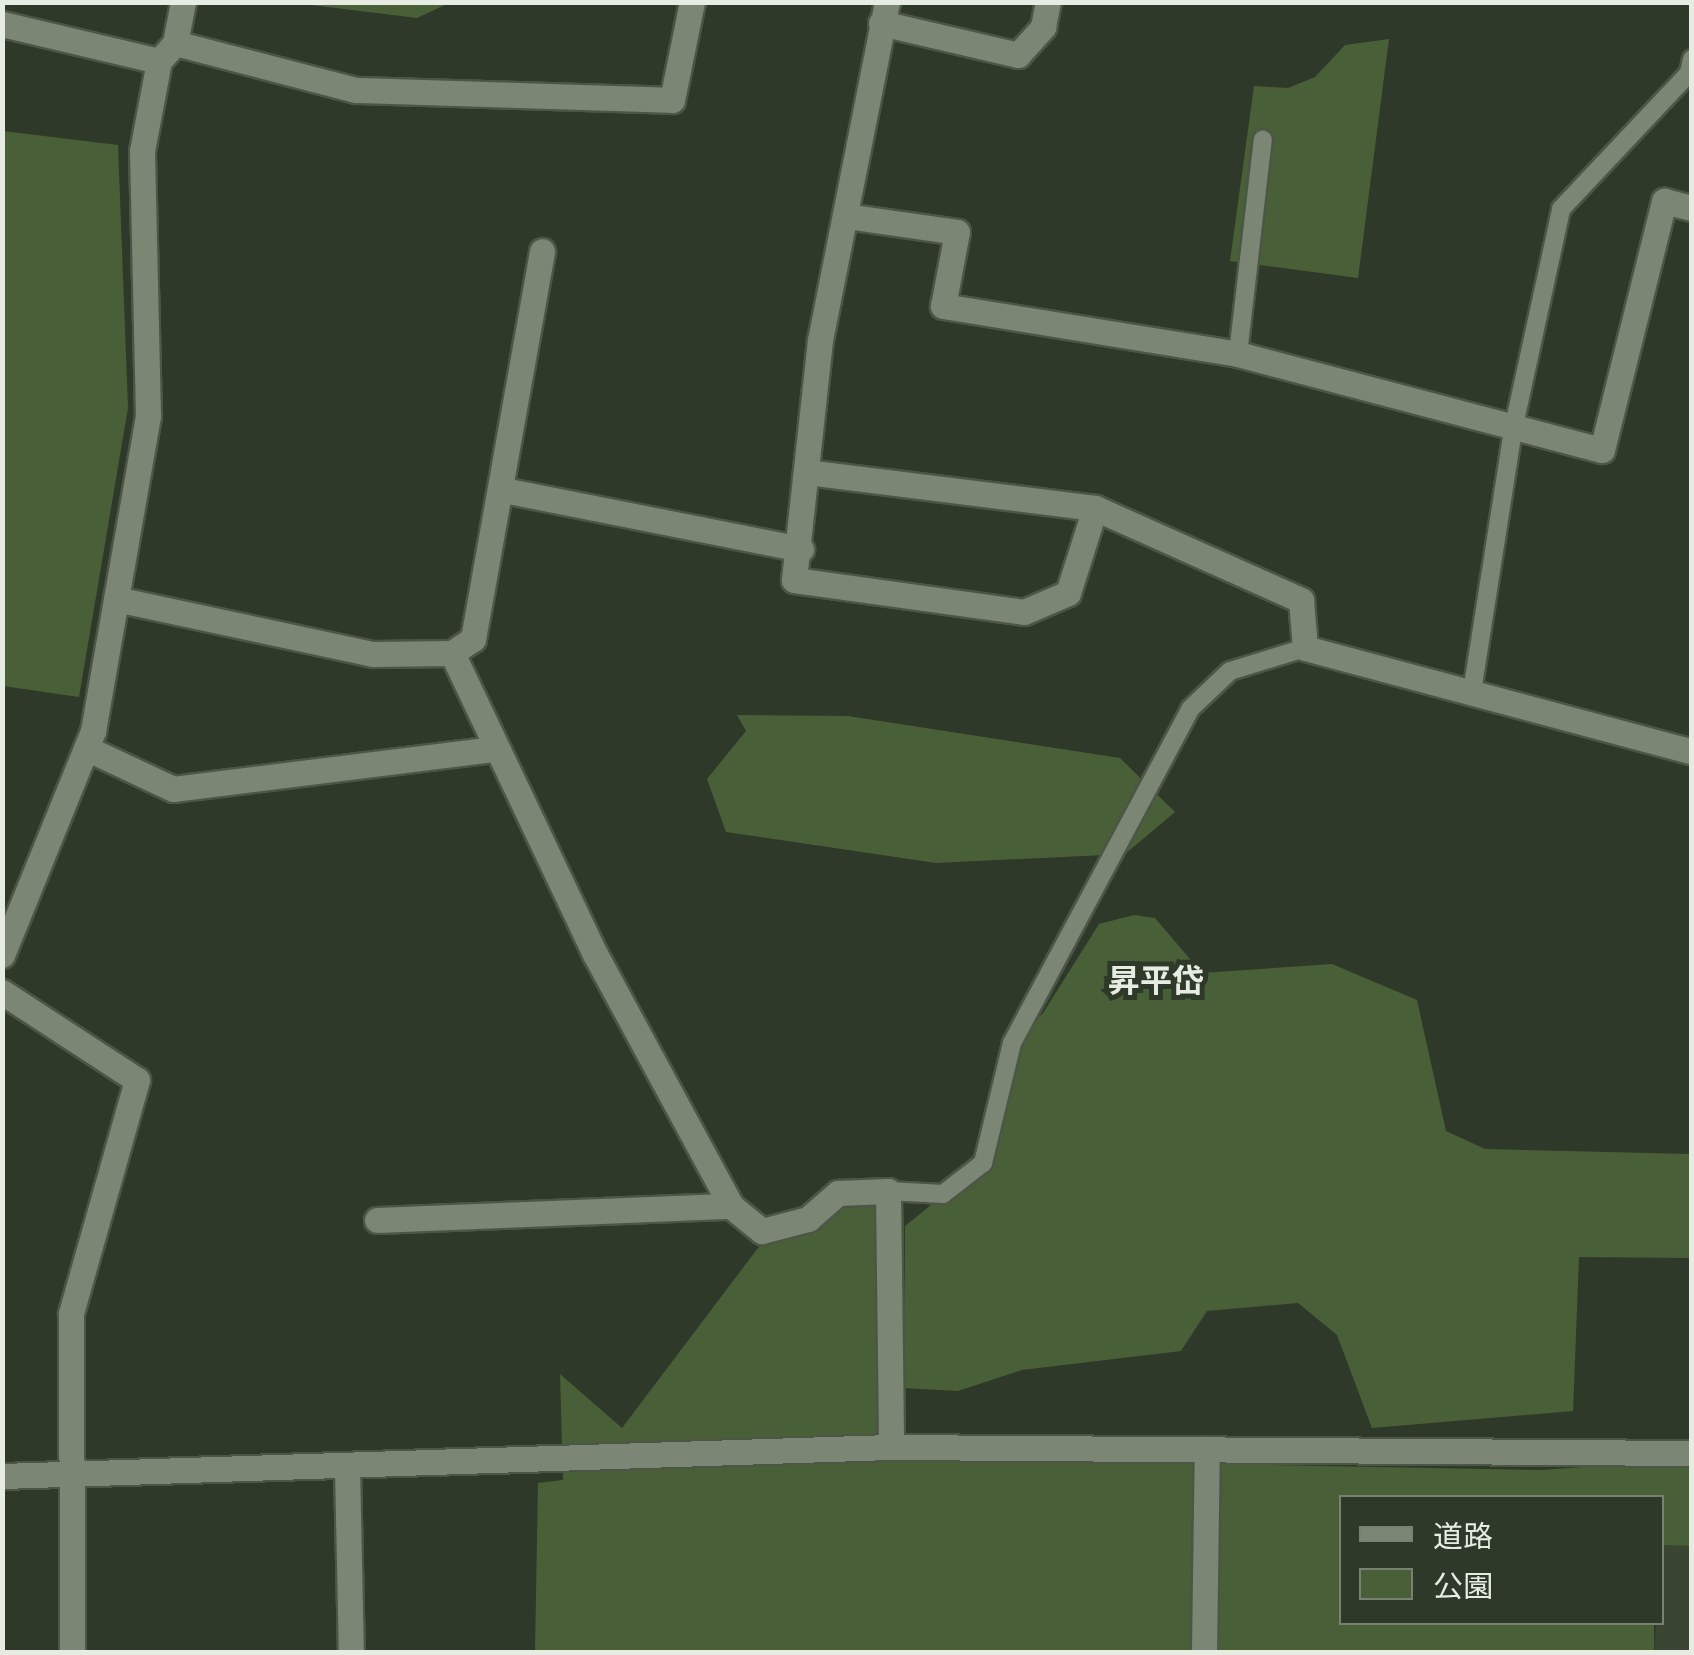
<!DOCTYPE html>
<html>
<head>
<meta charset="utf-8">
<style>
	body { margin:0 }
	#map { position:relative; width:1694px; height:1655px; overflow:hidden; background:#2f3929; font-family:Commissioner,"Noto Sans JP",sans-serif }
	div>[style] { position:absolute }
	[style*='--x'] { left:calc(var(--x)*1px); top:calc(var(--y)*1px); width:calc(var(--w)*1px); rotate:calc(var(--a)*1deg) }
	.built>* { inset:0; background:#3a4631 }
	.green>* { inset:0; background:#495f38 }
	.roads { filter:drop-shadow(2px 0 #4d5547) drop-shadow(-2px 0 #4d5547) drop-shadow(0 2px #4d5547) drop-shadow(0 -2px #4d5547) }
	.service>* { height:18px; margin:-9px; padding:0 9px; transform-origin:9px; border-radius:9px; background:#7b8674 }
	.minor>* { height:25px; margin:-12.5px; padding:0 12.5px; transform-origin:12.5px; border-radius:12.5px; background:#7b8674 }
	span { translate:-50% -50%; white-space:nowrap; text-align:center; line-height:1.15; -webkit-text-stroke:10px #2f3929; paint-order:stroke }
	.quarter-label { font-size:32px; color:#e6ece2; font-weight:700 }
	.frame { position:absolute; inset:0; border:5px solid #e6ece2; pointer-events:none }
	.legend { position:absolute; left:1339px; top:1495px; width:325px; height:130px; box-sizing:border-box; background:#2f3929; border:2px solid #788173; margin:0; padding:12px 18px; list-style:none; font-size:30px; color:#e6ece2 }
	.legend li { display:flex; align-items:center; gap:20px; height:50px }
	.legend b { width:50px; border:2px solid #788173 }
</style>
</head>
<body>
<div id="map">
	<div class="built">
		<div style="clip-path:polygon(1662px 1545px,1691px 1546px,1691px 1652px,1654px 1652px)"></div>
	</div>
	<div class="green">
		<div style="clip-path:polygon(295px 3px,449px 3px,417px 18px)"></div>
		<div style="clip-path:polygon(1389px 39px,1358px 278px,1230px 261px,1254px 86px,1288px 88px,1315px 77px,1345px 45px)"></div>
		<div style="clip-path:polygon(3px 131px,118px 145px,128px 408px,79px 697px,3px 686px)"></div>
		<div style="clip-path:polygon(737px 715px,848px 716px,1120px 758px,1175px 812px,1125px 854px,936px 863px,726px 832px,707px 779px,746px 731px)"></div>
		<div style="clip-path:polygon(1134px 915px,1155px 918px,1202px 973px,1332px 964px,1417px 1000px,1446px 1131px,1485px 1149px,1691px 1154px,1691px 1258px,1579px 1257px,1573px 1411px,1372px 1428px,1337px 1335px,1298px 1303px,1207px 1311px,1181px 1351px,1022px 1370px,958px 1391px,904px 1388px,905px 1226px,983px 1163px,1012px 1043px,1043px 1013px,1099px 924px)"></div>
		<div style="clip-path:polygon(878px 1202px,882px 1458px,1542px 1470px,1691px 1459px,1691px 1546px,1662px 1545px,1662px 1498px,1342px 1498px,1342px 1622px,1654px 1623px,1654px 1652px,535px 1652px,538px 1483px,563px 1480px,560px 1374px,622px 1428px,764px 1240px,842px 1203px)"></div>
	</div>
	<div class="roads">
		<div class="service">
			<div style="--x:1238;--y:354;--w:216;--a:-83.4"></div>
			<div style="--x:1472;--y:692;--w:265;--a:-81.1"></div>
			<div style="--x:1513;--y:430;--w:226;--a:-77.7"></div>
			<div style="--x:1561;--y:209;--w:187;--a:-46.7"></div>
			<div style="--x:1689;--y:73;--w:14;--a:-78"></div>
			<div style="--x:888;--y:1191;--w:55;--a:3.1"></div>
			<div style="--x:943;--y:1194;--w:51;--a:-37.8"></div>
			<div style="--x:983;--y:1163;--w:123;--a:-76.4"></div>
			<div style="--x:1012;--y:1043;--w:378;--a:-61.9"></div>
			<div style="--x:1190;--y:709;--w:55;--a:-43.5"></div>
			<div style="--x:1230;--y:671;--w:78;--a:-17"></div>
		</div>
		<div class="minor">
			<div style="--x:887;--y:2;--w:345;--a:101.2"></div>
			<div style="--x:820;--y:340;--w:241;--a:96.2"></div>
			<div style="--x:794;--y:580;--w:232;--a:7.9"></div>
			<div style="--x:1024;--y:612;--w:48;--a:-23.4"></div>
			<div style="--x:1068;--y:593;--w:89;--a:-72.4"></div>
			<div style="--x:881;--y:23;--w:141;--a:13.1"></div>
			<div style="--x:1018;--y:55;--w:38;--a:-48"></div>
			<div style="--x:1043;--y:27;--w:25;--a:-79"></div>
			<div style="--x:2;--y:24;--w:161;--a:13.3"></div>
			<div style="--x:175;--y:43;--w:187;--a:14.6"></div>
			<div style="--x:356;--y:90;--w:316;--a:1.8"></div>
			<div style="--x:672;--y:100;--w:100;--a:-78.5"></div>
			<div style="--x:846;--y:216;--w:112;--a:8.2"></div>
			<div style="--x:957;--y:232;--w:75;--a:100.7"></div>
			<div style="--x:943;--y:306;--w:299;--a:9.2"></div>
			<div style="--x:1238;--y:354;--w:376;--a:14.8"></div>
			<div style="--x:1602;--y:450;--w:257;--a:-76"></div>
			<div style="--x:1664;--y:201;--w:29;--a:14"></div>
			<div style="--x:806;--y:472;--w:291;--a:7.1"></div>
			<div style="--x:1095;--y:508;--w:226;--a:24.1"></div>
			<div style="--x:1301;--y:600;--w:48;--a:85.2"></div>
			<div style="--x:1305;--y:648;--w:401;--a:15"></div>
			<div style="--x:503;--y:490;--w:304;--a:11.2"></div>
			<div style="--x:116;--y:599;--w:263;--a:12.1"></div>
			<div style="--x:373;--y:654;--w:79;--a:-0.7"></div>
			<div style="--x:452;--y:653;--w:25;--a:-34"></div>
			<div style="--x:473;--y:639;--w:394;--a:-79.9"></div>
			<div style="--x:452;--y:653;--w:333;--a:64.6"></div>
			<div style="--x:595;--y:954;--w:286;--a:61.6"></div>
			<div style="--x:731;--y:1206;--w:40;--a:39"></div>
			<div style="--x:762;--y:1231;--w:48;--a:-14.6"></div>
			<div style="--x:808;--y:1219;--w:40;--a:-41"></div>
			<div style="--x:838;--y:1193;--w:50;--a:-2.3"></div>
			<div style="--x:888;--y:1191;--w:256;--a:89.3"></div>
			<div style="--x:86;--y:748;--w:96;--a:25.2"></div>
			<div style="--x:173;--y:789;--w:324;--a:-7.1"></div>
			<div style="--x:2;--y:955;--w:242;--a:-67.9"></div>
			<div style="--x:93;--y:731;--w:320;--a:-80.1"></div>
			<div style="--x:148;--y:416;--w:265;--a:-91.3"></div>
			<div style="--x:142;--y:151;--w:92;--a:-79.3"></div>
			<div style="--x:159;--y:61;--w:24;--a:-48"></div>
			<div style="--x:175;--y:43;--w:42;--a:-79"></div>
			<div style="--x:2;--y:992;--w:161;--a:33.1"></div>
			<div style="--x:137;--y:1080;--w:243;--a:105.8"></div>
			<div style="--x:71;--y:1314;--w:338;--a:89.8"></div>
			<div style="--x:377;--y:1220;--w:354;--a:-2.3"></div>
			<div style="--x:347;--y:1467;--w:185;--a:88.8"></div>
			<div style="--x:2;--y:1476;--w:889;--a:-1.87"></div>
			<div style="--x:891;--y:1447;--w:801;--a:0.43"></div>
			<div style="--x:1204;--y:1652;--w:203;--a:-89.2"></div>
		</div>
	</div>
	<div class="quarter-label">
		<span style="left:1156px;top:979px">昇平岱</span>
	</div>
	<div class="frame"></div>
	<ul class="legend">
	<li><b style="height:12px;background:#7b8674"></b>道路</li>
	<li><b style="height:28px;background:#495f38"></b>公園</li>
	</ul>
</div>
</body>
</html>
